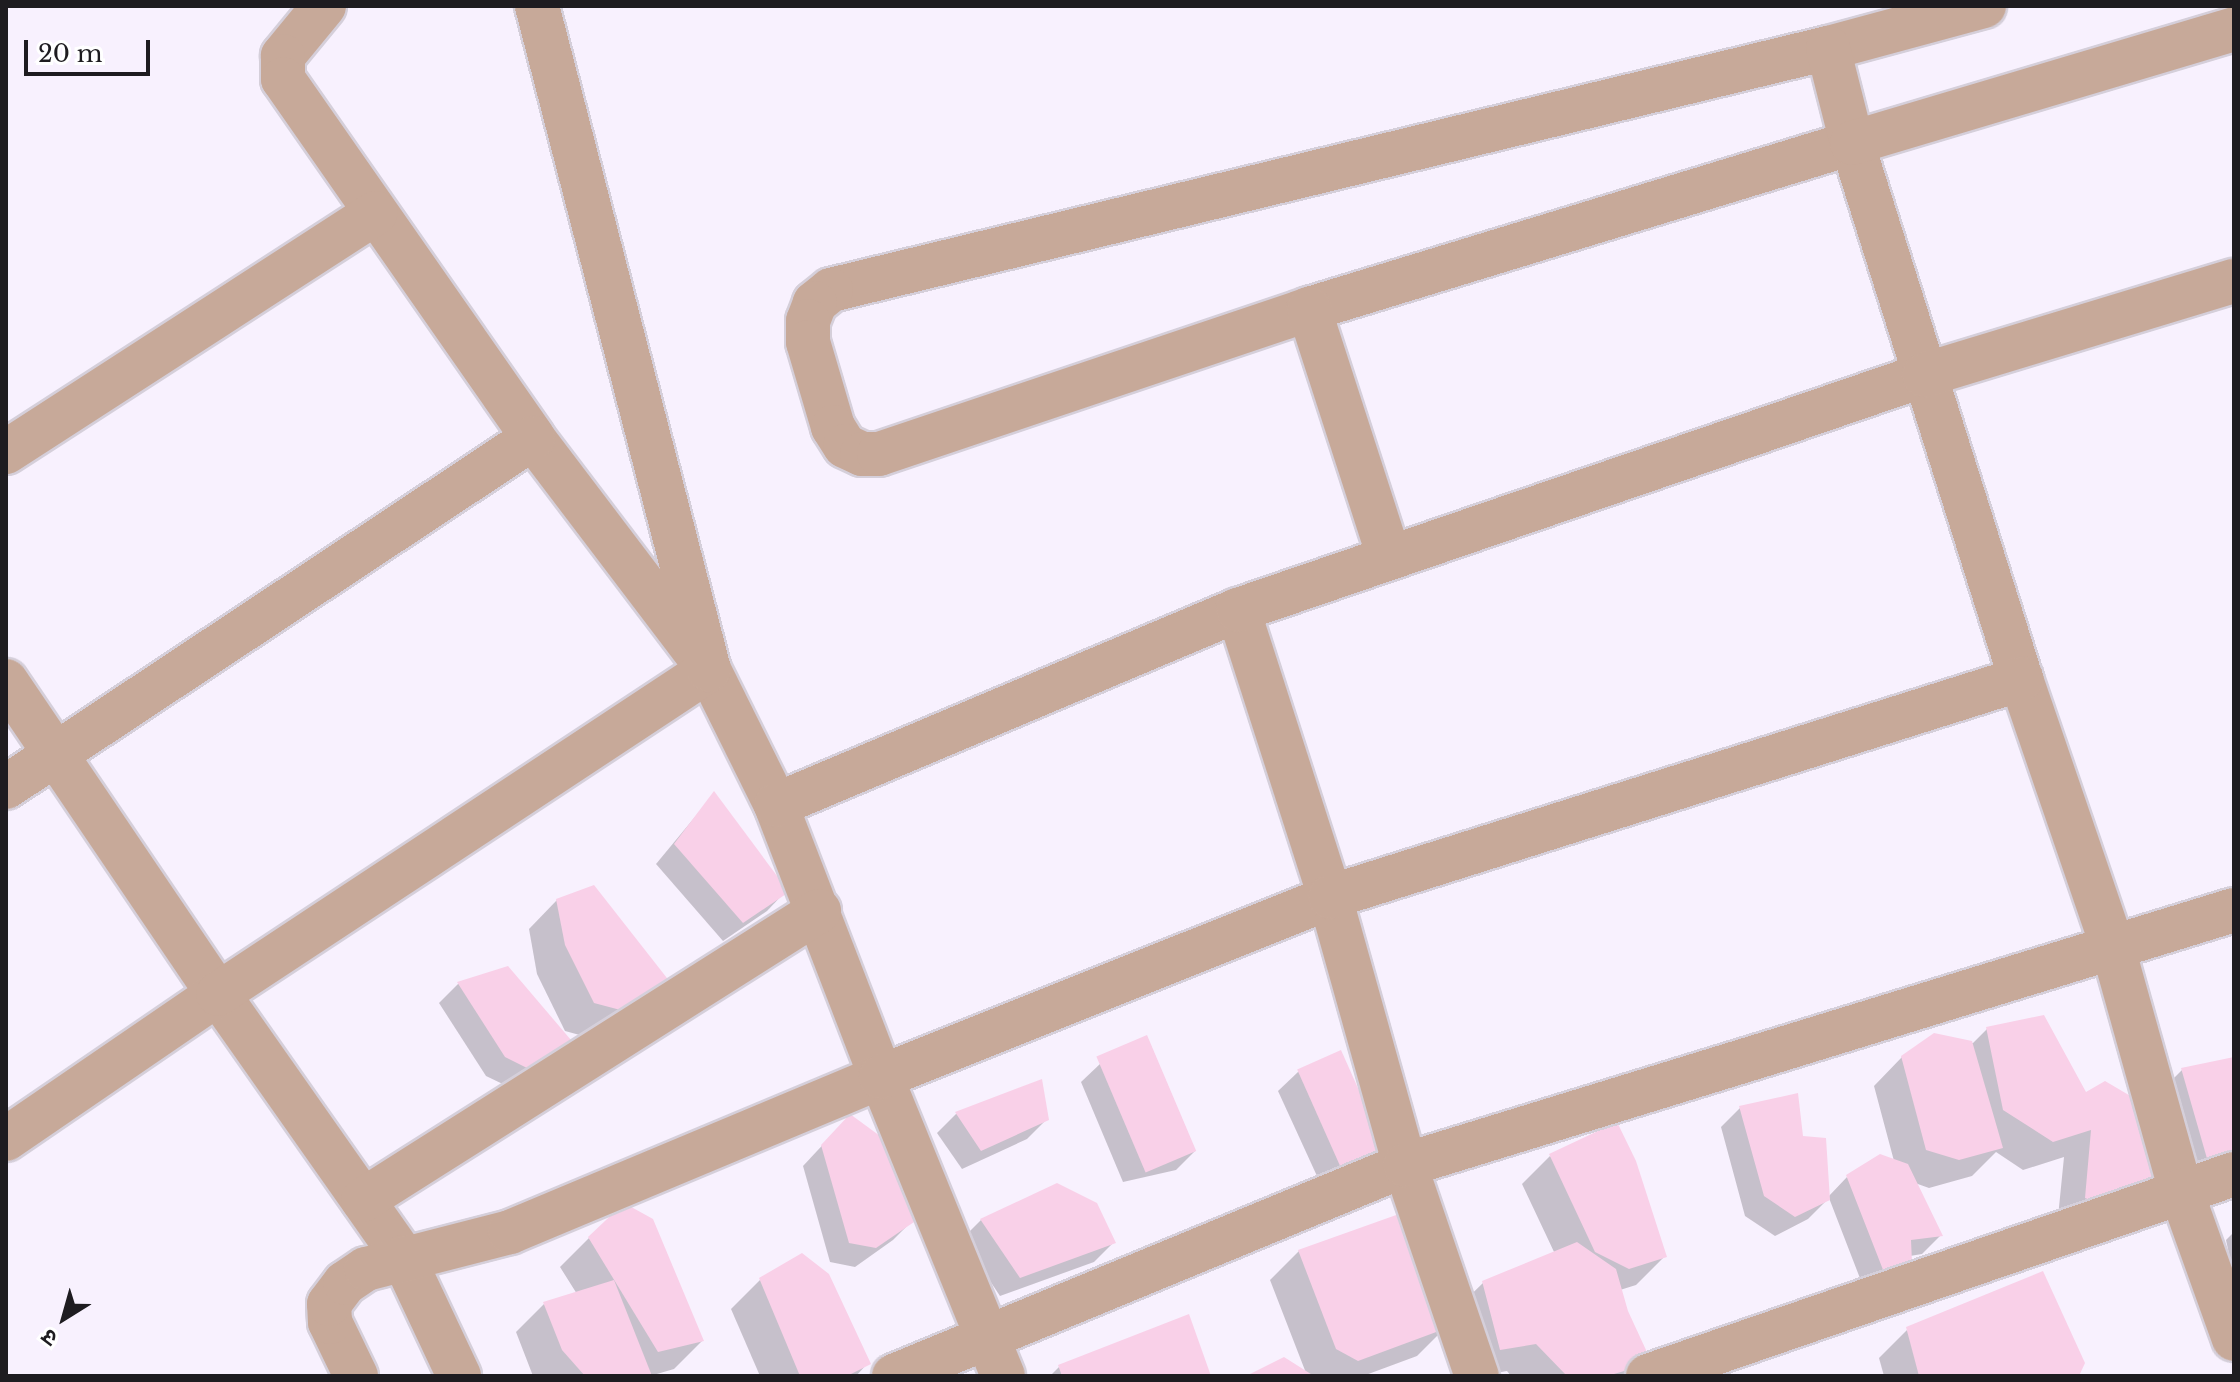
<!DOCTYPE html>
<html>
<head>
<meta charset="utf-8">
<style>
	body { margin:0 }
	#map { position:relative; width:2240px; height:1382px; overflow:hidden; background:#f8f1fe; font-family:"Libre Baskerville","Noto Sans Devanagari",serif }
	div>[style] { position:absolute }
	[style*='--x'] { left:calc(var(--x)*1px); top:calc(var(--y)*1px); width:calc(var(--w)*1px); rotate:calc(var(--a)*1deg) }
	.shadow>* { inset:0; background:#0003 }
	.building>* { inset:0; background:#f9d0e8; transform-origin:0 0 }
	.roads { filter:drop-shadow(2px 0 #d5cfda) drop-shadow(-2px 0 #d5cfda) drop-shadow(0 2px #d5cfda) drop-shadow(0 -2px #d5cfda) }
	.minor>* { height:44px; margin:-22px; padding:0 22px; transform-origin:22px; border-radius:22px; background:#c7a999 }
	span { translate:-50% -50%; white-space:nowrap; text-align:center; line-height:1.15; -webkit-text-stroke:6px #fff; paint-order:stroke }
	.frame { position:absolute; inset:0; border:8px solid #1e1c20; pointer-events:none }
	.north { position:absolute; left:24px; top:1278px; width:80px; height:80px; -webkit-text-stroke:6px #fff; paint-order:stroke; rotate:217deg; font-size:22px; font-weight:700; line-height:32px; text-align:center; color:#1e1c20 }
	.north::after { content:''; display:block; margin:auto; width:28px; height:36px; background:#1e1c20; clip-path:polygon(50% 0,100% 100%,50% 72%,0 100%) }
	.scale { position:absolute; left:24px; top:40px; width:126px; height:36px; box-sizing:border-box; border:4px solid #1e1c20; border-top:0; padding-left:10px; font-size:24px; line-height:28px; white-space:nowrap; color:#1e1c20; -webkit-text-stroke:6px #fff; paint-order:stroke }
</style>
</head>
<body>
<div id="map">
	<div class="shadow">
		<div style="clip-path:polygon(714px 794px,786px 891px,767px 911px,723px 941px,656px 864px)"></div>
		<div style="clip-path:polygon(557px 900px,671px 987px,598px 1040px,565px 1031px,537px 974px,529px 929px)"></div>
		<div style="clip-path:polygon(507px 968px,568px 1040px,511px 1088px,486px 1076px,439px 1003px,458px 984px)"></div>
		<div style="clip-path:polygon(1987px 1029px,2085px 1095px,2173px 1189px,2057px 1227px,2064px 1157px,2023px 1170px,1996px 1152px,1972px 1176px,1929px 1188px,1915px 1183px,1941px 1235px,1922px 1254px,1910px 1256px,1868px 1299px,1829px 1198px,1808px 1219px,1775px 1236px,1745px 1216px,1721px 1127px,1740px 1108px,1828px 1197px,1847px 1177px,1894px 1161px,1874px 1086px,1902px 1057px,1973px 1043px)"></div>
		<div style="clip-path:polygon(1340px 1053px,1389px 1162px,1328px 1200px,1278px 1091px,1298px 1072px)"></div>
		<div style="clip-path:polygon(2234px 1059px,2201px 1192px,2154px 1098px,2182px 1070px)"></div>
		<div style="clip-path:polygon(1101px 1063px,1195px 1151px,1176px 1170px,1123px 1182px,1081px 1082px)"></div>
		<div style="clip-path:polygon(956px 1114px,1047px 1119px,1027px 1139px,962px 1169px,937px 1133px)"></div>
		<div style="clip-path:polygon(831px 1136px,912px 1221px,893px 1240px,855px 1267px,830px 1262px,803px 1166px)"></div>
		<div style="clip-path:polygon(1550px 1156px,1664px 1257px,1636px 1285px,1620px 1290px,1636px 1376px,1511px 1376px,1507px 1371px,1479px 1376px,1454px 1311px,1483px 1283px,1555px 1254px,1522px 1184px)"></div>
		<div style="clip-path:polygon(981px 1220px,1113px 1243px,1094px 1262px,1000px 1296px,962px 1239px)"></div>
		<div style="clip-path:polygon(2234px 1232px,2234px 1277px,2226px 1240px)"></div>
		<div style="clip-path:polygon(589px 1238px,702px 1341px,674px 1369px,650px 1376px,533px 1376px,516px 1332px,544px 1304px,577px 1294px,560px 1267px)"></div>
		<div style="clip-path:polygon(1299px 1251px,1445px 1328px,1417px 1356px,1363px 1376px,1251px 1376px,1306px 1373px,1270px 1280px)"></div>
		<div style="clip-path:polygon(802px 1255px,868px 1363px,856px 1376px,760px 1376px,731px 1309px,760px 1280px)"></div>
		<div style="clip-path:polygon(1908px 1329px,2077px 1376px,1884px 1376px,1879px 1358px)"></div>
		<div style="clip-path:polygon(1059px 1367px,1209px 1376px,1050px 1376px)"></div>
	</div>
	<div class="building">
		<div style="clip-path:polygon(714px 791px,789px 892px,743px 923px,674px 844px)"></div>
		<div style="clip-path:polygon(594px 885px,674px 987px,628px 1012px,594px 1003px,565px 945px,556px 899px)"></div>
		<div style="clip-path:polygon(508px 966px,571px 1040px,531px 1070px,505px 1057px,457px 982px)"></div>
		<div style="clip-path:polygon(2044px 1015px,2086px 1092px,2105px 1081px,2139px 1101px,2175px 1190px,2121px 1212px,2085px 1198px,2091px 1130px,2053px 1142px,2003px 1110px,1986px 1027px)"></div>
		<div style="clip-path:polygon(1934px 1033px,1972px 1041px,2003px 1148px,1959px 1160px,1926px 1150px,1901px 1056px)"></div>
		<div style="left:1147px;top:1035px;width:126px;height:55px;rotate:67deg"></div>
		<div style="left:1341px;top:1050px;width:124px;height:48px;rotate:66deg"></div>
		<div style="clip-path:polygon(2234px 1057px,2234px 1163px,2208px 1162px,2181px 1068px)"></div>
		<div style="clip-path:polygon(1042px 1079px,1049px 1120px,981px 1151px,955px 1112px)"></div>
		<div style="clip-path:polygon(1798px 1093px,1803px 1136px,1826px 1138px,1830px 1200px,1795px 1217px,1764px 1196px,1739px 1106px)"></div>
		<div style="clip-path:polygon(850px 1114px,880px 1136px,914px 1222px,876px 1248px,849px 1243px,821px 1145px)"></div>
		<div style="clip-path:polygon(1617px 1122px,1636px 1161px,1667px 1257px,1629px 1269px,1595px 1252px,1549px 1154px)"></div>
		<div style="clip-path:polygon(1880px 1154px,1908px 1164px,1943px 1236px,1911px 1240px,1913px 1284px,1887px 1280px,1846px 1175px)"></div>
		<div style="clip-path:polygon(1057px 1183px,1097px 1203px,1116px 1243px,1020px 1278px,980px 1219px)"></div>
		<div style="clip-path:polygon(624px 1203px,653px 1219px,704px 1341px,658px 1352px,588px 1237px)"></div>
		<div style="clip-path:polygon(1413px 1209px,1447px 1328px,1358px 1361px,1336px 1349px,1298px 1250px)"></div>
		<div style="clip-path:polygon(1577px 1242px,1616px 1269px,1628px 1311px,1652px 1363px,1607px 1376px,1567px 1376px,1536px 1344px,1500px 1350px,1482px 1281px)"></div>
		<div style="clip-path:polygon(802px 1253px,829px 1274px,871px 1364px,847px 1376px,800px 1376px,759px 1278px)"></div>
		<div style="clip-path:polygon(2043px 1271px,2085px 1363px,2079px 1376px,1919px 1376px,1906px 1327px)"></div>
		<div style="clip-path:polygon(614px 1280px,652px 1376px,585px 1376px,562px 1350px,543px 1302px)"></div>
		<div style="clip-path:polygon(1189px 1314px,1211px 1376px,1062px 1376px,1058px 1365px)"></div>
		<div style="clip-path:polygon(1284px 1357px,1314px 1376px,1246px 1376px)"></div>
	</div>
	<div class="roads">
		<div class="minor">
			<div style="--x:324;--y:6;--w:65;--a:129.4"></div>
			<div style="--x:283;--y:56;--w:23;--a:90"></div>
			<div style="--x:283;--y:79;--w:437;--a:55.1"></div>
			<div style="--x:533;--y:438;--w:291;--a:52.8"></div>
			<div style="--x:709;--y:670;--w:151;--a:63.6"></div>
			<div style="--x:776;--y:805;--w:292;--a:68.9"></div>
			<div style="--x:881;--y:1077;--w:323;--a:67.8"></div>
			<div style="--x:1984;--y:6;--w:162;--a:164.9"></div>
			<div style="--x:1828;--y:48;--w:1026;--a:166.36"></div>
			<div style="--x:831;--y:290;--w:21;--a:141"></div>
			<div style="--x:815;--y:303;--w:19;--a:111"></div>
			<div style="--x:808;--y:321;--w:21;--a:90"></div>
			<div style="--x:808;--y:342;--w:89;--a:73.6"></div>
			<div style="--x:833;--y:427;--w:22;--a:58"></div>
			<div style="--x:845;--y:446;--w:19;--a:25"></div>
			<div style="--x:862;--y:454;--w:17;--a:0"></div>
			<div style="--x:879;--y:454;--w:454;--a:-18.6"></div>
			<div style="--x:1309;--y:309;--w:568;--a:-17"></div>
			<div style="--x:1852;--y:143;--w:562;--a:72.5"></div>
			<div style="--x:2021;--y:679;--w:284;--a:71.1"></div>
			<div style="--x:2113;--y:948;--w:252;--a:74.4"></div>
			<div style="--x:2181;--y:1191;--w:157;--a:70.3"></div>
			<div style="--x:1828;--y:48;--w:98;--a:75.8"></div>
			<div style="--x:1852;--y:143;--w:399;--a:-16.6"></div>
			<div style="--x:1309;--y:309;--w:261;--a:72.1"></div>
			<div style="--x:6;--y:452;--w:440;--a:-32.9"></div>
			<div style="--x:1238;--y:610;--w:301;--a:72.2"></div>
			<div style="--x:1330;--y:897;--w:278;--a:74.4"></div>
			<div style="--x:1405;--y:1165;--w:223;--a:71.2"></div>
			<div style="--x:6;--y:681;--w:378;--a:55.9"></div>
			<div style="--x:218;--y:994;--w:322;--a:54.9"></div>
			<div style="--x:403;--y:1257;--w:132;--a:64.8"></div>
			<div style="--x:6;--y:787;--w:632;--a:-33.51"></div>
			<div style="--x:776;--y:805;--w:501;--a:-22.88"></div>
			<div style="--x:1238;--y:610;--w:725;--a:-18.91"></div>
			<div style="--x:1924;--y:375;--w:324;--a:-16.9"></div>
			<div style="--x:6;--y:1139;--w:257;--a:-34.4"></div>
			<div style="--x:218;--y:994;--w:588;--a:-33.42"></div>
			<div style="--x:709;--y:670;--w:686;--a:-104.52"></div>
			<div style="--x:363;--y:1200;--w:540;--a:-32.37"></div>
			<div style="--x:356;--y:1376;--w:60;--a:-115.7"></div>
			<div style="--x:330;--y:1322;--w:18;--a:-93"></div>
			<div style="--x:329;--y:1304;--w:26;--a:-53"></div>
			<div style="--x:345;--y:1283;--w:25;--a:-34"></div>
			<div style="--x:366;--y:1269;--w:149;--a:-14.4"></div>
			<div style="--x:510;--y:1232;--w:402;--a:-22.7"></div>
			<div style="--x:881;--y:1077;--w:484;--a:-21.8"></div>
			<div style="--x:1330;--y:897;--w:725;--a:-17.51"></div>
			<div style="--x:894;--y:1376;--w:553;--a:-22.44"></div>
			<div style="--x:1405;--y:1165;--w:867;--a:-17.1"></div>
			<div style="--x:1648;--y:1376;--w:620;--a:-19.02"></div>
		</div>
	</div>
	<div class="frame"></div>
	<div class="north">उ</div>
	<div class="scale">20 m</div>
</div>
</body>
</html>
